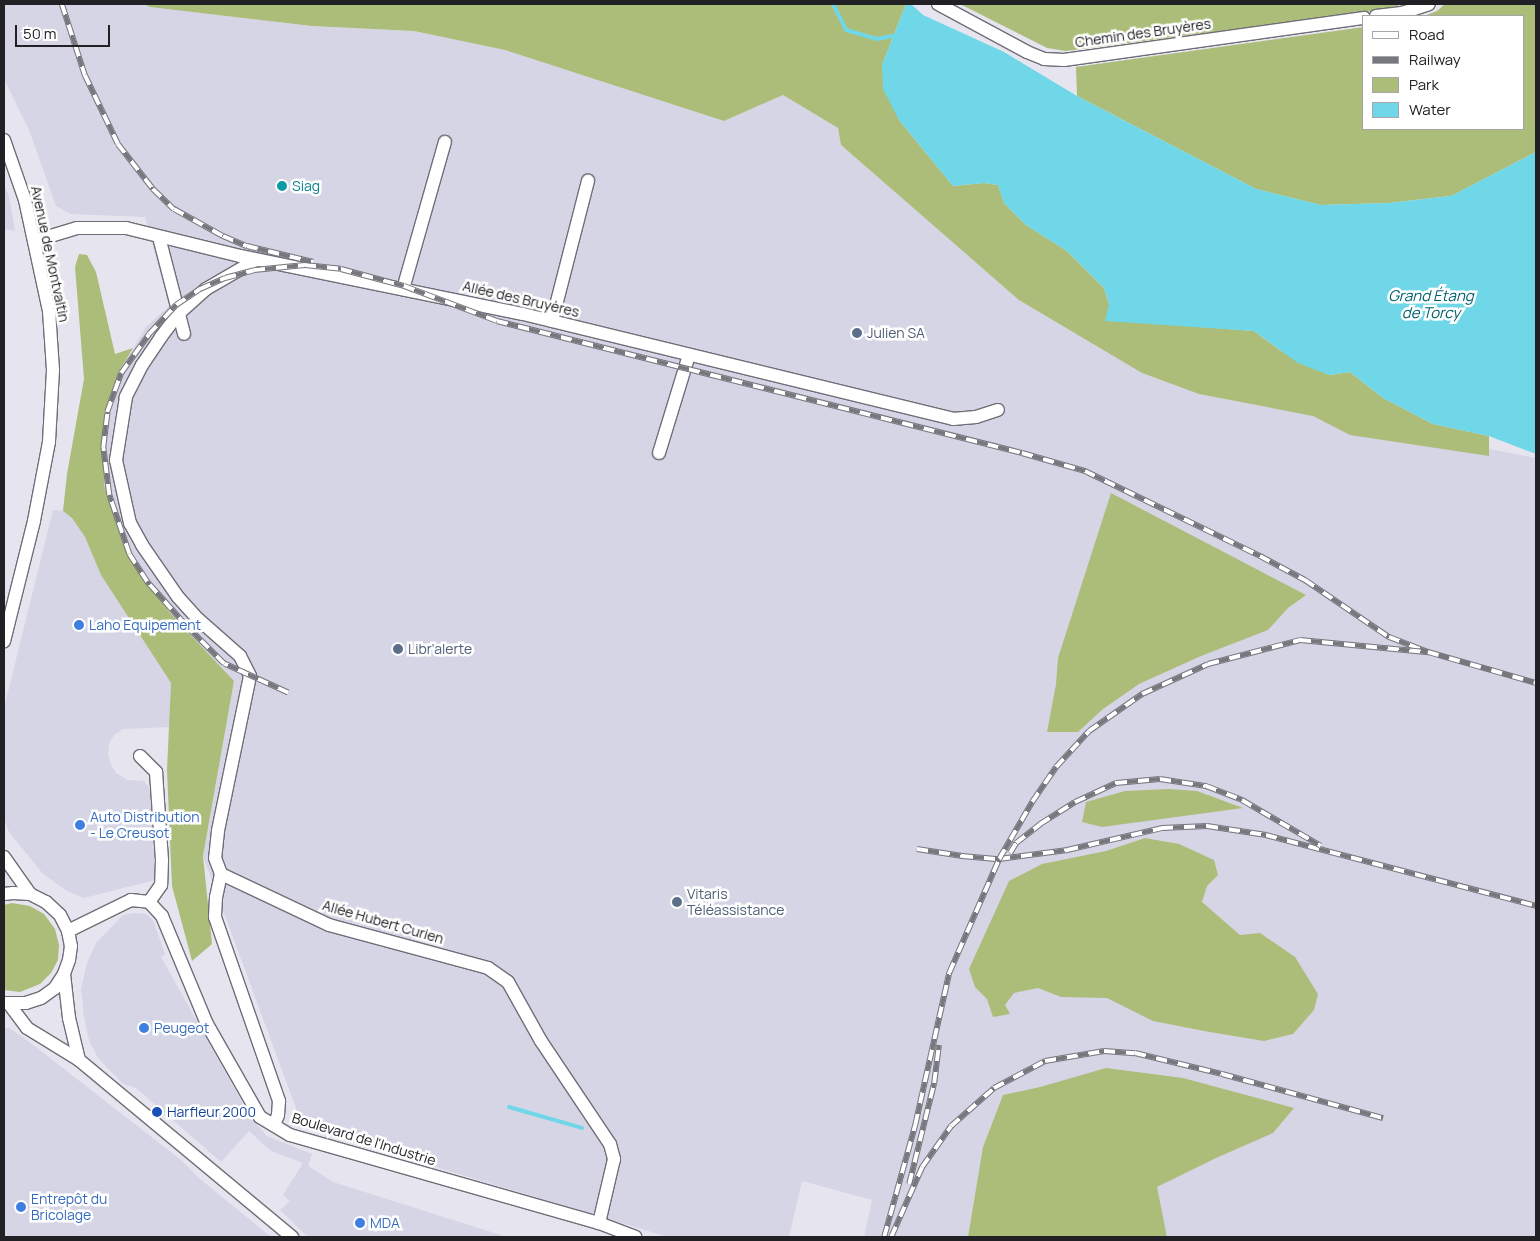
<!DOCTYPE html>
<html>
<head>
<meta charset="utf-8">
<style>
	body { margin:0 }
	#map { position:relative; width:1540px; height:1241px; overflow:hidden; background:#e5e4ef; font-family:Manrope,sans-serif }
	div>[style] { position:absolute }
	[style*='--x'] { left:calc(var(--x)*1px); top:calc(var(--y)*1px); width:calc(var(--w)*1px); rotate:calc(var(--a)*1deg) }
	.built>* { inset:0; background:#d6d5e6 }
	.green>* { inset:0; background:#acbd79 }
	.water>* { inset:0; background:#6fd7e7 }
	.stream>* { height:4px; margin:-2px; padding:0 2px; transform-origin:2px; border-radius:2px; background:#6fd7e7 }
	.roads { filter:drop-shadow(1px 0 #6f6e77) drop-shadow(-1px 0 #6f6e77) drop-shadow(0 1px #6f6e77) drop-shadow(0 -1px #6f6e77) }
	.minor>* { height:12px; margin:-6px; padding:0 6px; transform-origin:6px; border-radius:6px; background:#fff }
	.rail>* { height:5.5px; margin-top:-2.75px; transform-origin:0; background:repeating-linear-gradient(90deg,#fff 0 11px,#77777e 0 22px); box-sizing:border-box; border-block:1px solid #77777e }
	.dots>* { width:14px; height:14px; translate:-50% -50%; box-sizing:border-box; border:2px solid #fff; border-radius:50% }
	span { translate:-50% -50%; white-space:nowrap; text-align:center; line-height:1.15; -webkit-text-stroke:5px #fff; paint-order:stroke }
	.street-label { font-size:14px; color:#212125 }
	.culture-label { font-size:14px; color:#0d838f }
	.left { translate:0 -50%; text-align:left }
	.service-label { font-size:14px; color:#4e5e75 }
	.shop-label { font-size:14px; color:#366cbe }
	.transit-label { font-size:14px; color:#164399 }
	.water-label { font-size:15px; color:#00616c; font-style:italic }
	.frame { position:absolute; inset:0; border:5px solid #212125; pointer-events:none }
	.legend { position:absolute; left:1362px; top:15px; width:162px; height:115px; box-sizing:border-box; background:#fff; border:1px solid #a6a6a8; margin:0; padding:6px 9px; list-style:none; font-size:15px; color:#212125 }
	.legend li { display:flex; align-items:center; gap:10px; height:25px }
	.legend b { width:25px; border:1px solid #a6a6a8 }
	.scale { position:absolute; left:15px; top:25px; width:95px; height:22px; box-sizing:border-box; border:2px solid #212125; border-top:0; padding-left:6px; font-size:15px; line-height:18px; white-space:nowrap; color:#212125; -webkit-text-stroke:4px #fff; paint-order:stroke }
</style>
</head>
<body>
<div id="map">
	<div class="built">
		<div style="clip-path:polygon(4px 4px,144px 4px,151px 7px,312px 26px,414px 31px,505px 50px,724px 121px,783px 95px,838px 128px,841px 145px,1017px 298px,1142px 373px,1199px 394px,1536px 458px,1536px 1237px,864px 1237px,872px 1200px,802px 1181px,789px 1237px,668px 1237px,303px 1127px,203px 856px,234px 681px,170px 613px,123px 545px,104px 485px,104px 413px,120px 370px,146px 327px,169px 306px,145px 217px,71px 214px,56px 206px,29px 130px,4px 79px)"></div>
		<div style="clip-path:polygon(4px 184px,9px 196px,15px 231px,4px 229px)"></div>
		<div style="clip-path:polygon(53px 510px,63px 511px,72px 518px,85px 537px,101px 575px,171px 683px,170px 727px,123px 729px,114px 735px,109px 744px,108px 754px,111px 765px,116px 773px,128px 780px,144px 781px,152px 791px,155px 880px,84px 898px,67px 891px,43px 874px,9px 832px,4px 818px,4px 708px)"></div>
		<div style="clip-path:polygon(134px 913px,146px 914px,153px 920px,165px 954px,161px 957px,251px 1118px,267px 1136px,312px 1154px,308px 1166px,333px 1182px,507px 1237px,308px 1237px,280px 1210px,290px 1201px,283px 1195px,303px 1163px,271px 1151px,249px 1131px,221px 1162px,136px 1088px,123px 1084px,98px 1058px,89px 1040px,84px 1017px,81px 989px,87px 963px,96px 943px,123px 915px)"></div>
		<div style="clip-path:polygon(4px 1028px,9px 1028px,32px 1044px,181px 1160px,199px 1178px,271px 1237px,4px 1237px)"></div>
	</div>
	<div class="green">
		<div style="clip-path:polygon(144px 4px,906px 4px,882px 65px,899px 120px,953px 186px,984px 183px,998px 185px,1004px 203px,1026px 225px,1067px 251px,1104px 288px,1109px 304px,1124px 321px,1254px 331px,1281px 351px,1329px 375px,1350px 372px,1383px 398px,1433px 424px,1489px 436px,1489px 456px,1350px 435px,1313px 416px,1199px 394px,1142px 373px,1019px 300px,841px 145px,838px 128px,783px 95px,724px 121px,505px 50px,414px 31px,312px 26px,150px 7px)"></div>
		<div style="clip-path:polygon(960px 4px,1404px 4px,1381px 10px,1066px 51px,1047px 48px)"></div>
		<div style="clip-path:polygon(1445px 4px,1536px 4px,1536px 152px,1451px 196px,1389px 203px,1321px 205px,1256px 189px,1077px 96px,1076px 67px,1364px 27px,1364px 129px,1524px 129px,1524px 16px,1424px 16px,1437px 11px)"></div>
		<div style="clip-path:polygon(79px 254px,87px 255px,96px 272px,115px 354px,133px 348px,120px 370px,104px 413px,104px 485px,123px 545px,170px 613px,234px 681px,203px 856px,212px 944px,192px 961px,172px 886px,167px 770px,171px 683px,101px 575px,85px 537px,72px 518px,63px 511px,67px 474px,84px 379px,75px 267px)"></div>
		<div style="clip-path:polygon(1111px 493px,1306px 595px,1288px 608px,1268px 630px,1201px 656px,1139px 684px,1103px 709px,1078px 732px,1047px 732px,1056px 684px,1058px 658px)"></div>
		<div style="clip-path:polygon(1169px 789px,1197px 791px,1243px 808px,1102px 827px,1082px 822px,1086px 802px,1125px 791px)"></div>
		<div style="clip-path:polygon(1145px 838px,1179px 844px,1214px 860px,1218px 875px,1207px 886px,1202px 902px,1240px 935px,1260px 933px,1295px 957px,1318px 994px,1314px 1010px,1293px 1034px,1264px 1041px,1204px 1031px,1153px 1021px,1107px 998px,1061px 997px,1038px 988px,1014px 993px,1005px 1005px,1010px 1014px,993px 1017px,987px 999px,975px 987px,969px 969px,1009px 881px,1042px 864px,1106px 851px)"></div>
		<div style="clip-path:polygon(12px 903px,30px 906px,44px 914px,55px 929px,59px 945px,58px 960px,51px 973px,40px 984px,20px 992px,4px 990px,4px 905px)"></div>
		<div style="clip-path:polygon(1106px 1068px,1183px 1078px,1294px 1108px,1273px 1133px,1216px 1158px,1157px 1187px,1167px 1237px,968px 1237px,983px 1147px,1003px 1095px,1040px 1087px)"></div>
	</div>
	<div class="water">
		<div style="clip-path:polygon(906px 4px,911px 4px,923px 15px,1004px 52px,1077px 96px,1256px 189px,1321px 205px,1389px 203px,1451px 196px,1536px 152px,1536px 454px,1489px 436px,1433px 424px,1383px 398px,1350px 372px,1329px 375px,1298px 363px,1254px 331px,1105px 321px,1109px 304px,1104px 288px,1067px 251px,1026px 225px,1004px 203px,998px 185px,984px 183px,953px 186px,899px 120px,883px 89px,882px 65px)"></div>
	</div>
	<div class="stream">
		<div style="--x:833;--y:4;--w:29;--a:63"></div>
		<div style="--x:846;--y:30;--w:32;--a:16"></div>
		<div style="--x:877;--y:39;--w:21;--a:-11"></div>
		<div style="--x:509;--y:1107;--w:76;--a:16"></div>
	</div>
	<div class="roads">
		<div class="minor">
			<div style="--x:938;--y:4;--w:101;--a:28.3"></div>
			<div style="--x:1027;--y:52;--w:18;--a:22"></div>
			<div style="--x:1044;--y:59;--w:20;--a:3"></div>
			<div style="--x:1064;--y:60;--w:303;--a:-8"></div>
			<div style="--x:1376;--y:16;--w:26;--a:-7"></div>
			<div style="--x:1402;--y:13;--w:28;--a:-18"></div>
			<div style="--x:4;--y:140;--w:64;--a:70.7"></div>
			<div style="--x:25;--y:200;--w:114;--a:77.8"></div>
			<div style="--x:49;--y:311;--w:59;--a:86.1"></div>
			<div style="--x:53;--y:370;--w:72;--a:93.2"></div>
			<div style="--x:49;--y:442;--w:80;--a:100.8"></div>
			<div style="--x:34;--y:521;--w:124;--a:104"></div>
			<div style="--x:159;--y:237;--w:100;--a:75.5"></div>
			<div style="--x:34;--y:241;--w:45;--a:-16.8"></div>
			<div style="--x:77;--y:228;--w:49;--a:0"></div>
			<div style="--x:126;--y:228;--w:117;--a:13.8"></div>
			<div style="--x:240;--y:256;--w:289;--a:11.6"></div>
			<div style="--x:523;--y:314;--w:443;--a:13.7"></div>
			<div style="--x:953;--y:419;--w:23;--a:-5"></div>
			<div style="--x:976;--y:417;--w:23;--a:-18"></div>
			<div style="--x:256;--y:260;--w:58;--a:149.9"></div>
			<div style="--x:206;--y:289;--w:36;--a:138"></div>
			<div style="--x:179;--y:313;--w:30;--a:127"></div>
			<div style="--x:161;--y:337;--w:34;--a:124"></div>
			<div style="--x:142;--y:365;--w:36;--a:117"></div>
			<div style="--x:126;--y:397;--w:64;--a:99"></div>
			<div style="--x:116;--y:460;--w:65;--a:77.5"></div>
			<div style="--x:130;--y:523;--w:25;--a:61"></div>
			<div style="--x:142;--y:545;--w:63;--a:55.3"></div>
			<div style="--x:178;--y:597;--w:30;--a:48"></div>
			<div style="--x:198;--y:619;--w:56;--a:41.4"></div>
			<div style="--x:240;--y:656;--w:22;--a:63"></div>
			<div style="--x:250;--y:676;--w:158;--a:101.7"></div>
			<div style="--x:218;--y:831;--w:27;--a:96"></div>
			<div style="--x:215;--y:858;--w:17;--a:69"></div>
			<div style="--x:221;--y:874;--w:119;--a:25.3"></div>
			<div style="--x:329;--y:925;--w:165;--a:15.1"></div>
			<div style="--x:488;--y:968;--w:24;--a:35"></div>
			<div style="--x:508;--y:982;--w:68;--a:60.8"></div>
			<div style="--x:541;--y:1041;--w:124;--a:56.2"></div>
			<div style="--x:610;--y:1144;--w:16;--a:75"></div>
			<div style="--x:614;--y:1159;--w:66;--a:103.2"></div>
			<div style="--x:403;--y:289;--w:153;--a:-74.1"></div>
			<div style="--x:552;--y:321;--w:145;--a:-75.6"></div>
			<div style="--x:659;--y:453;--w:102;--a:-73"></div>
			<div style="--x:140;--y:756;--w:23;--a:45"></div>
			<div style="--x:156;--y:772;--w:88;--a:86.1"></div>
			<div style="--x:162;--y:860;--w:25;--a:92"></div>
			<div style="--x:161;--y:885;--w:21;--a:125"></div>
			<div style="--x:4;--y:857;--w:45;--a:54.9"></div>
			<div style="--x:221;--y:874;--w:24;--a:102"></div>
			<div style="--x:216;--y:897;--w:20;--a:93"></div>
			<div style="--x:215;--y:917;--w:195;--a:70.8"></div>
			<div style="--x:279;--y:1101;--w:14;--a:94"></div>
			<div style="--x:278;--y:1115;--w:11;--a:112"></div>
			<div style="--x:4;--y:894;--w:9;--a:-6"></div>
			<div style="--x:13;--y:893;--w:17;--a:3"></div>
			<div style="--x:30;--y:894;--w:18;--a:27"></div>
			<div style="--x:46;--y:902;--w:19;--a:43"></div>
			<div style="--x:60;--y:915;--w:18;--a:63"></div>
			<div style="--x:68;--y:931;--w:15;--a:79"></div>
			<div style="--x:71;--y:946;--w:14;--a:98"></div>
			<div style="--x:69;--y:960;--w:15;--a:110"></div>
			<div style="--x:64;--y:974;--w:17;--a:123"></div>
			<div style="--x:55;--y:988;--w:17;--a:144"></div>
			<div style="--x:41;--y:998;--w:16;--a:162"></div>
			<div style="--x:26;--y:1003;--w:22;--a:180"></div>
			<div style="--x:68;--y:931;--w:70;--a:-26.2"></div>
			<div style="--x:131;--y:900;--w:18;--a:6"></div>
			<div style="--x:149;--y:902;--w:19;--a:47"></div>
			<div style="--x:162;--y:916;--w:117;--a:67.4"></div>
			<div style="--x:207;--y:1024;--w:107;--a:60.3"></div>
			<div style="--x:260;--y:1117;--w:35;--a:31"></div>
			<div style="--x:290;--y:1135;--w:321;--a:15.9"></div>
			<div style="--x:599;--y:1223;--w:39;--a:21"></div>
			<div style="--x:64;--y:974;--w:44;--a:83.5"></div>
			<div style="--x:69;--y:1018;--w:43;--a:76.6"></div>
			<div style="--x:9;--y:1004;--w:30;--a:53"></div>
			<div style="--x:27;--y:1028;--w:61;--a:31.6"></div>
			<div style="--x:79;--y:1060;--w:277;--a:39.7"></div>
		</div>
	</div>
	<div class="rail">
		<div style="--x:62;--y:4;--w:75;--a:72.1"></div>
		<div style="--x:85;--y:75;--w:76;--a:64.4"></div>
		<div style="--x:118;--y:144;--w:57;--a:52.1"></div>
		<div style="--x:153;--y:189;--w:29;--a:44"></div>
		<div style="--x:174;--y:209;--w:56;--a:28.9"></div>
		<div style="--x:223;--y:236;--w:26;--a:23"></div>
		<div style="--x:247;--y:246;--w:68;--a:13.6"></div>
		<div style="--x:288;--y:693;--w:70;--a:-155.6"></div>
		<div style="--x:224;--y:664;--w:54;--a:-135"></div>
		<div style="--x:186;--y:626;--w:59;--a:-131.6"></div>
		<div style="--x:147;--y:582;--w:33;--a:-123"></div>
		<div style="--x:129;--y:554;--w:62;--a:-108.7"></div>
		<div style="--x:109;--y:495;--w:48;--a:-97.1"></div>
		<div style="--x:103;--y:447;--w:35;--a:-83"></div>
		<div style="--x:107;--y:412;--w:41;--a:-70.3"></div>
		<div style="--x:121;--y:373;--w:48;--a:-54.3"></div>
		<div style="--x:149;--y:334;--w:40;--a:-47"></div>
		<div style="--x:176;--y:305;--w:29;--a:-34"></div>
		<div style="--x:200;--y:289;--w:27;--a:-24"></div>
		<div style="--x:225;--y:278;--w:30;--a:-15"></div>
		<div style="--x:254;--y:270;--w:51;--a:-5.6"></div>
		<div style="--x:305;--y:265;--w:36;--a:6"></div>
		<div style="--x:341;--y:269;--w:65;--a:15.1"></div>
		<div style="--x:404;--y:286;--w:99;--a:20.6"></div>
		<div style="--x:497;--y:321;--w:541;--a:14.11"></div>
		<div style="--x:1022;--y:453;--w:66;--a:15.9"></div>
		<div style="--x:1085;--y:471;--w:195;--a:25.9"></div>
		<div style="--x:1260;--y:556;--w:51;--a:28.1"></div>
		<div style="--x:1305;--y:580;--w:102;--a:34.2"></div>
		<div style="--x:1389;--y:637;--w:42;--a:21"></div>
		<div style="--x:917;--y:849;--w:46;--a:8.8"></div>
		<div style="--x:962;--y:856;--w:37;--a:5"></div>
		<div style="--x:999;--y:859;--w:69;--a:-7.5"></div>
		<div style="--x:1067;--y:850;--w:98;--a:-13"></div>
		<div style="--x:1162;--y:828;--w:45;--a:-2.5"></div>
		<div style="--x:1207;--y:826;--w:60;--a:8.7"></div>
		<div style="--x:1266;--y:835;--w:279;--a:14.7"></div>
		<div style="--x:1010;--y:853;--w:12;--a:-59"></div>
		<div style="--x:1016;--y:843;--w:31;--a:-38"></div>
		<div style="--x:1040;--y:824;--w:41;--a:-32.2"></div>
		<div style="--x:1075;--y:802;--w:45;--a:-24.9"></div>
		<div style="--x:1116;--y:783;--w:44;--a:-5.2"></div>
		<div style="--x:1160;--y:779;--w:47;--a:8.7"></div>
		<div style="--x:1206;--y:786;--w:39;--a:21"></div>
		<div style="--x:1242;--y:800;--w:91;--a:30.2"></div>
		<div style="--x:909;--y:1184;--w:104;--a:-76.1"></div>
		<div style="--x:934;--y:1083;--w:38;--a:-83"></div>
		<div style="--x:884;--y:1237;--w:116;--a:-74.5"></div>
		<div style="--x:915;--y:1125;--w:156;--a:-77.4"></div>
		<div style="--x:949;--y:973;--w:124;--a:-66.3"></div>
		<div style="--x:999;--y:859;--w:66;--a:-59.9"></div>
		<div style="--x:1032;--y:802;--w:42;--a:-55.6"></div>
		<div style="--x:1056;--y:767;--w:49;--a:-47.5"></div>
		<div style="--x:1089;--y:731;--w:65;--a:-34.9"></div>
		<div style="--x:1142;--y:694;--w:72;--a:-24.4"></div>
		<div style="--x:1208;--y:664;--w:95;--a:-14.6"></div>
		<div style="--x:1300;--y:640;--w:129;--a:5.4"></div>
		<div style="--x:1428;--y:652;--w:112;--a:16"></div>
		<div style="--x:891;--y:1237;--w:77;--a:-66.1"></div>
		<div style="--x:922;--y:1167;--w:50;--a:-54.7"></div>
		<div style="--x:951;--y:1126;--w:57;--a:-41.5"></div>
		<div style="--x:994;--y:1088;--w:58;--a:-27.9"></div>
		<div style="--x:1045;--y:1061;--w:60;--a:-9.6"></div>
		<div style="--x:1104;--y:1051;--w:31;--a:4"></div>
		<div style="--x:1135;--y:1053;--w:89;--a:13.6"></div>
		<div style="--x:1222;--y:1074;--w:167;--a:15.3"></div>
	</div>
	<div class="dots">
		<div style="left:282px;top:186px;background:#0f9aa8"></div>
		<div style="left:857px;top:333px;background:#5c6f8a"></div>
		<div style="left:79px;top:625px;background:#3f7fe0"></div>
		<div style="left:398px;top:649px;background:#5c6f8a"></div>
		<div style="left:80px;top:825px;background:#3f7fe0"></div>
		<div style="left:677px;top:902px;background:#5c6f8a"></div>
		<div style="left:144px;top:1028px;background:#3f7fe0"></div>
		<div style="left:157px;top:1112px;background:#1a4fb4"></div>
		<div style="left:21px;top:1207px;background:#3f7fe0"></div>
		<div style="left:360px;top:1223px;background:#3f7fe0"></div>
	</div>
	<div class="street-label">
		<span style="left:1143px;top:33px;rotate:-8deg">Chemin des Bruyères</span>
		<span style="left:50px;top:254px;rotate:78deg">Avenue de Montvaltin</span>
		<span style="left:521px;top:299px;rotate:13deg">Allée des Bruyères</span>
		<span style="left:383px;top:922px;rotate:16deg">Allée Hubert Curien</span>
		<span style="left:364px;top:1139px;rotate:17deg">Boulevard de l'Industrie</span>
	</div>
	<div class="culture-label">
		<span class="left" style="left:292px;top:186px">Siag</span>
	</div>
	<div class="service-label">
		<span class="left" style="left:867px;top:333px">Julien SA</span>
		<span class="left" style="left:408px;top:649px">Libr'alerte</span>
		<span class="left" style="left:687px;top:902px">Vitaris<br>Téléassistance</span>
	</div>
	<div class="shop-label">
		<span class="left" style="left:89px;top:625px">Laho Equipement</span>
		<span class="left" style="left:90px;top:825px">Auto Distribution<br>- Le Creusot</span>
		<span class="left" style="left:154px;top:1028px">Peugeot</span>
		<span class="left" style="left:31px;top:1207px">Entrepôt du<br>Bricolage</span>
		<span class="left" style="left:370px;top:1223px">MDA</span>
	</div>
	<div class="transit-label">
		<span class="left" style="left:167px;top:1112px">Harfleur 2000</span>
	</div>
	<div class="water-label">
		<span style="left:1431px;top:304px">Grand Étang<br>de Torcy</span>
	</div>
	<div class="frame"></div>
	<ul class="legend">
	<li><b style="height:6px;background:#fff"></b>Road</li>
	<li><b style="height:6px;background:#77777e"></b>Railway</li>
	<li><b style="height:14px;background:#acbd79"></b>Park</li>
	<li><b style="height:14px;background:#6fd7e7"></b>Water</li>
	</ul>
	<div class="scale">50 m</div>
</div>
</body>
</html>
